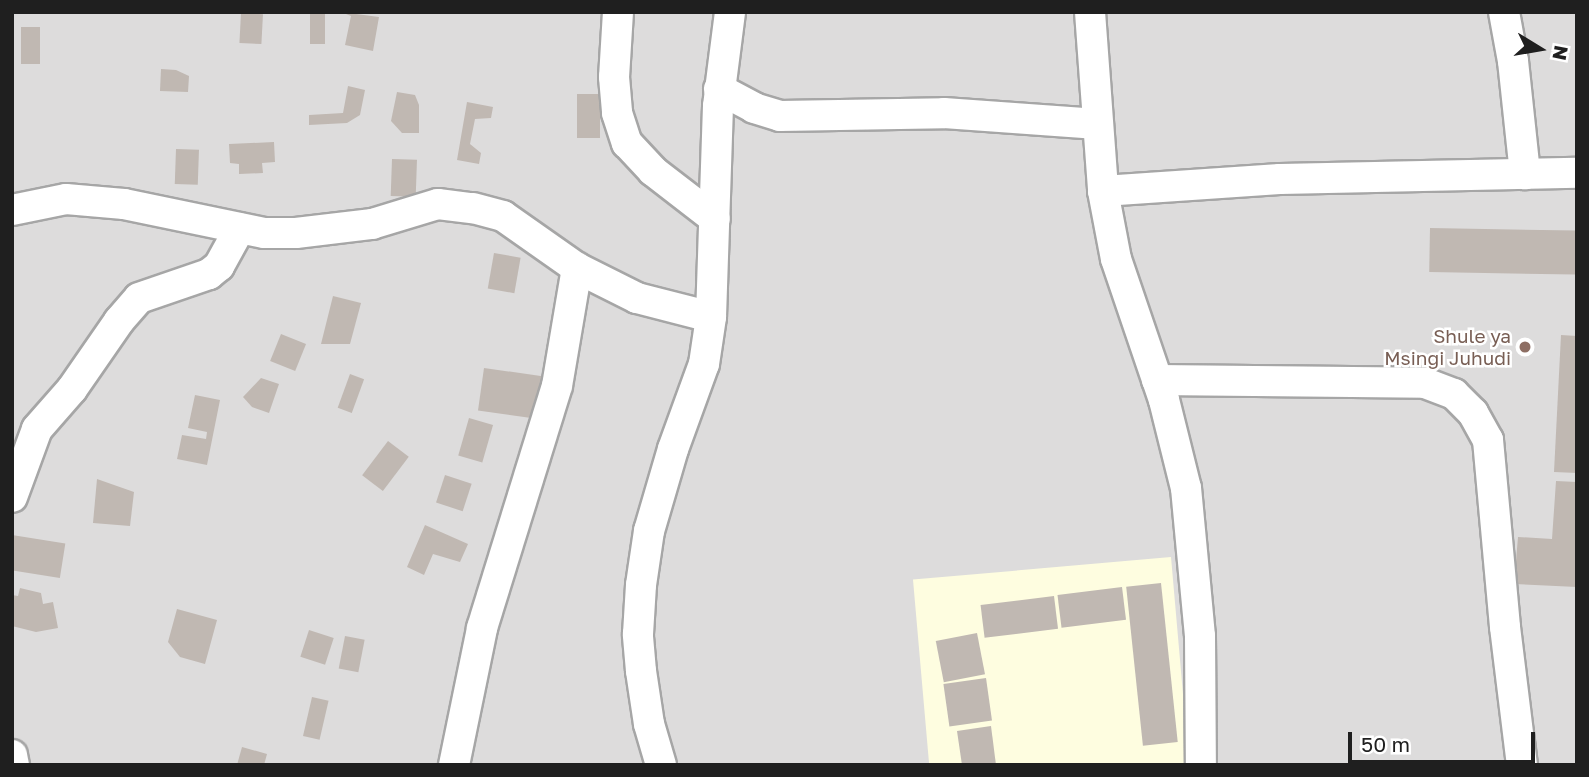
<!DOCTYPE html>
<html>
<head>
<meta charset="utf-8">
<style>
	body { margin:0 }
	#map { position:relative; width:1589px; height:777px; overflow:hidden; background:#efece5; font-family:"Golos Text",sans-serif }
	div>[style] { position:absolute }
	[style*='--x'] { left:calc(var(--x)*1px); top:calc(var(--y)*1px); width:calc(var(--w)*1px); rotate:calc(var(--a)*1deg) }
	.residential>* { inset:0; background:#dddcdc; transform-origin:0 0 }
	.education>* { inset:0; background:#fefde0; transform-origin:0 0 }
	.building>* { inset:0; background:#c0b8b2; transform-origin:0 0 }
	.roads { filter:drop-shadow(2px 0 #a6a6a6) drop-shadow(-2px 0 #a6a6a6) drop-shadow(0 2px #a6a6a6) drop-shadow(0 -2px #a6a6a6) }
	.minor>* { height:30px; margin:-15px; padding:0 15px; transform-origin:15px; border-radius:15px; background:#fff }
	.dots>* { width:19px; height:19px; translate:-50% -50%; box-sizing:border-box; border:4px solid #fff; border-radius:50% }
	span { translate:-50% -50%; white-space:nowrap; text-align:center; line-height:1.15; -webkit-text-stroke:5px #fff; paint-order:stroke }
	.education-label { font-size:19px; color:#785e54 }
	.right { translate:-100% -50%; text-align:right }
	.frame { position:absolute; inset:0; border:14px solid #1f1f1f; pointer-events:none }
	.north { position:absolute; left:1505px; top:14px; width:70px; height:70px; -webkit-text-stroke:5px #fff; paint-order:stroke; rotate:101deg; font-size:19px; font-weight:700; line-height:28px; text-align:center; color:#1f1f1f }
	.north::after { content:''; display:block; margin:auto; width:24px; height:32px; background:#1f1f1f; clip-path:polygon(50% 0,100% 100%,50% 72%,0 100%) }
	.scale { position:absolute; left:1348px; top:732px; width:187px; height:32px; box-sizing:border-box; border:4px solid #1f1f1f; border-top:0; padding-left:9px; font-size:21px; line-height:24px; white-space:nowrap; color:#1f1f1f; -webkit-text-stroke:5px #fff; paint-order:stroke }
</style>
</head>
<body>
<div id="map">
	<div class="residential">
		<div style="left:12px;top:12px;width:1565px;height:753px"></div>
	</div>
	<div class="education">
		<div style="left:1171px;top:557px;width:209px;height:259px;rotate:85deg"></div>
	</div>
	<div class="building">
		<div style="left:310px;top:12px;width:15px;height:32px"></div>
		<div style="clip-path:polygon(341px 12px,379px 17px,373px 51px,345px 45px,351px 16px)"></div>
		<div style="left:241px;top:13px;width:22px;height:30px;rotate:3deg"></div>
		<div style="left:21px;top:27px;width:19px;height:37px"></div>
		<div style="clip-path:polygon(161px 69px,176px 70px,189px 76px,188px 92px,160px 91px)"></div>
		<div style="clip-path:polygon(348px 86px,365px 90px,360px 115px,347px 123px,309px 125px,309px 115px,343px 113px)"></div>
		<div style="clip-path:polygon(397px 92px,415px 95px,419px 105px,419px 133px,402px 133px,391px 121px)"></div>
		<div style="left:577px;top:94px;width:23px;height:44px"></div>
		<div style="clip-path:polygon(467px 102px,493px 107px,491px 118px,475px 119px,470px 144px,481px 153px,479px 164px,457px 160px)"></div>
		<div style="clip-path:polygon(274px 142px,275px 162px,262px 163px,263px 173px,239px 174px,239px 164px,230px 163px,229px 144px)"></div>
		<div style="left:176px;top:149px;width:23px;height:35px;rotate:2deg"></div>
		<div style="left:392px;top:159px;width:25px;height:37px;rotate:2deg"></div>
		<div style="left:1430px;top:228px;width:146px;height:44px;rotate:1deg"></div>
		<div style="left:494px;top:253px;width:27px;height:36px;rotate:10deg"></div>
		<div style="clip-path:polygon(333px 296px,361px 303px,350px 344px,321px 344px)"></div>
		<div style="left:281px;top:334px;width:27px;height:29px;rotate:22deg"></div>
		<div style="clip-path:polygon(1561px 335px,1577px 336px,1577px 473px,1554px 472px)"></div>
		<div style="left:484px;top:368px;width:59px;height:43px;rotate:8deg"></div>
		<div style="left:350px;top:374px;width:15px;height:36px;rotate:20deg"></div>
		<div style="clip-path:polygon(261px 378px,279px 384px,269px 413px,252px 407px,243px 397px)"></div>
		<div style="clip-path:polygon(195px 395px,220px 400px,207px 465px,177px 459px,182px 435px,206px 439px,207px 432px,188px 428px)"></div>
		<div style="left:469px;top:418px;width:25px;height:39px;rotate:16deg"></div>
		<div style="left:388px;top:441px;width:26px;height:43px;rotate:37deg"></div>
		<div style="left:445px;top:475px;width:28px;height:29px;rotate:18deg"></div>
		<div style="clip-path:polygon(97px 479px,134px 492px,130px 526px,93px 523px)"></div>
		<div style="clip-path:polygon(1556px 481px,1577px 482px,1577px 587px,1514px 584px,1518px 537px,1552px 539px)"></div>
		<div style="clip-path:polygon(425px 525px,468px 544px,460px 562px,433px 554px,424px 575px,407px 567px)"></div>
		<div style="left:12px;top:535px;width:54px;height:35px;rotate:9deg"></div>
		<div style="left:1161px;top:583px;width:160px;height:35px;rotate:84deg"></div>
		<div style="left:1122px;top:587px;width:33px;height:65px;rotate:83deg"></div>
		<div style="clip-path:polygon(20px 588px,41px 593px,43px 604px,53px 602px,58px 628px,36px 632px,12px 626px,12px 595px,18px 596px)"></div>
		<div style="left:1054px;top:596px;width:33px;height:74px;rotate:83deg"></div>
		<div style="clip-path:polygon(177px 609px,217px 620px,205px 664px,180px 657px,168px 642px)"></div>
		<div style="left:309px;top:630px;width:26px;height:28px;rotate:18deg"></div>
		<div style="left:977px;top:633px;width:42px;height:42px;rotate:79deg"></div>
		<div style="left:345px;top:636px;width:20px;height:33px;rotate:11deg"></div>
		<div style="left:986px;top:678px;width:43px;height:43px;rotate:82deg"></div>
		<div style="left:312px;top:697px;width:17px;height:40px;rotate:13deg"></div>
		<div style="clip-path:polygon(991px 726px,996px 765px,962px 765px,957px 731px)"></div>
		<div style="clip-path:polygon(242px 747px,267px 754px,264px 765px,237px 765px)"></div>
	</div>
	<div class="roads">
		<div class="minor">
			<div style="--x:618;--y:12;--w:65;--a:93.5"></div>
			<div style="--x:614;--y:77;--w:36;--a:85"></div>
			<div style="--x:617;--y:113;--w:32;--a:72"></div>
			<div style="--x:627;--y:143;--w:38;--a:47"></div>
			<div style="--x:653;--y:171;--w:78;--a:37.7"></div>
			<div style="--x:1090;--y:12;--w:179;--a:85.8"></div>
			<div style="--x:1103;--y:191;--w:69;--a:79.2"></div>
			<div style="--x:1116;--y:259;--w:149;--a:71.2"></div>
			<div style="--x:1164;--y:400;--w:91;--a:76"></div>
			<div style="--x:1186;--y:488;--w:149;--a:84.6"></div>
			<div style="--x:1200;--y:636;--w:129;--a:89.6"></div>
			<div style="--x:1504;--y:12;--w:50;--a:79.6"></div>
			<div style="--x:1513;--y:61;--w:114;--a:83.9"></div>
			<div style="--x:719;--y:89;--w:40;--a:28"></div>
			<div style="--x:754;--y:108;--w:27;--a:17"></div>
			<div style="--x:780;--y:116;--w:164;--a:-1"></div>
			<div style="--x:944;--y:113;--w:154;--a:4.1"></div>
			<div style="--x:1103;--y:191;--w:177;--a:-3.9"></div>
			<div style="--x:1280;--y:179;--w:297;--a:-1.2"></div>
			<div style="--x:12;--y:210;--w:55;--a:-11.5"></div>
			<div style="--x:66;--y:199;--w:58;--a:4.9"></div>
			<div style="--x:124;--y:204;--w:143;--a:11.7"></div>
			<div style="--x:264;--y:233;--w:32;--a:0"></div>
			<div style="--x:296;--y:233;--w:77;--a:-6.8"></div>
			<div style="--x:372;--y:224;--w:69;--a:-16.9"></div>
			<div style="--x:438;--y:204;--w:35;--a:7"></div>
			<div style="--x:473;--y:208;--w:31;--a:15"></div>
			<div style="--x:503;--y:216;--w:90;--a:35.1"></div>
			<div style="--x:577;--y:268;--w:67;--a:26.6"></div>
			<div style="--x:637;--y:298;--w:76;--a:14.4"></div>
			<div style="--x:1157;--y:380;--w:268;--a:0.6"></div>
			<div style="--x:1425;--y:383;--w:31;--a:21"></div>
			<div style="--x:1454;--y:394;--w:27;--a:45"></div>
			<div style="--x:1473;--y:413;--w:31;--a:61"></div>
			<div style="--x:1488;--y:440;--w:188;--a:84.8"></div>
			<div style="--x:1505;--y:627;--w:139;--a:83"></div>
			<div style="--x:12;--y:497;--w:72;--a:-69.8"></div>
			<div style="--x:37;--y:429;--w:53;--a:-48.8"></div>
			<div style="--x:72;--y:389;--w:83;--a:-55.3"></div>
			<div style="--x:119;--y:321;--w:30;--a:-49"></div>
			<div style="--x:139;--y:298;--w:74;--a:-18.9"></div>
			<div style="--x:209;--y:274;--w:13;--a:-39"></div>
			<div style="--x:219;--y:266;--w:43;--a:-61.1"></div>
			<div style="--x:12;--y:755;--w:10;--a:79"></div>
			<div style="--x:454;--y:765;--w:140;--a:-78.4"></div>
			<div style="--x:482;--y:628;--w:253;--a:-72.8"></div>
			<div style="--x:557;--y:386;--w:120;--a:-80.4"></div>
			<div style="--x:661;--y:765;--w:43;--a:-106.3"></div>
			<div style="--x:649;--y:724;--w:54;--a:-98.6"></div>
			<div style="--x:641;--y:671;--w:37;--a:-95"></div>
			<div style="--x:638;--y:634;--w:49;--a:-86.5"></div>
			<div style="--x:641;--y:585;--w:55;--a:-81.6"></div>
			<div style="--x:649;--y:531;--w:85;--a:-73.7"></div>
			<div style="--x:673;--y:449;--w:90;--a:-70"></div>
			<div style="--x:704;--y:364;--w:48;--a:-81.5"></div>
			<div style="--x:711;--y:317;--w:211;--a:-88.1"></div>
			<div style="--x:718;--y:106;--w:95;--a:-82.7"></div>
		</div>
	</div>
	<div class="dots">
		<div style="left:1525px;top:347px;background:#8d6e63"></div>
	</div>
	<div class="education-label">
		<span class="right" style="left:1511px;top:347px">Shule ya<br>Msingi Juhudi</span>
	</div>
	<div class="frame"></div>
	<div class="north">N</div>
	<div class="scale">50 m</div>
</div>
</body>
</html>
